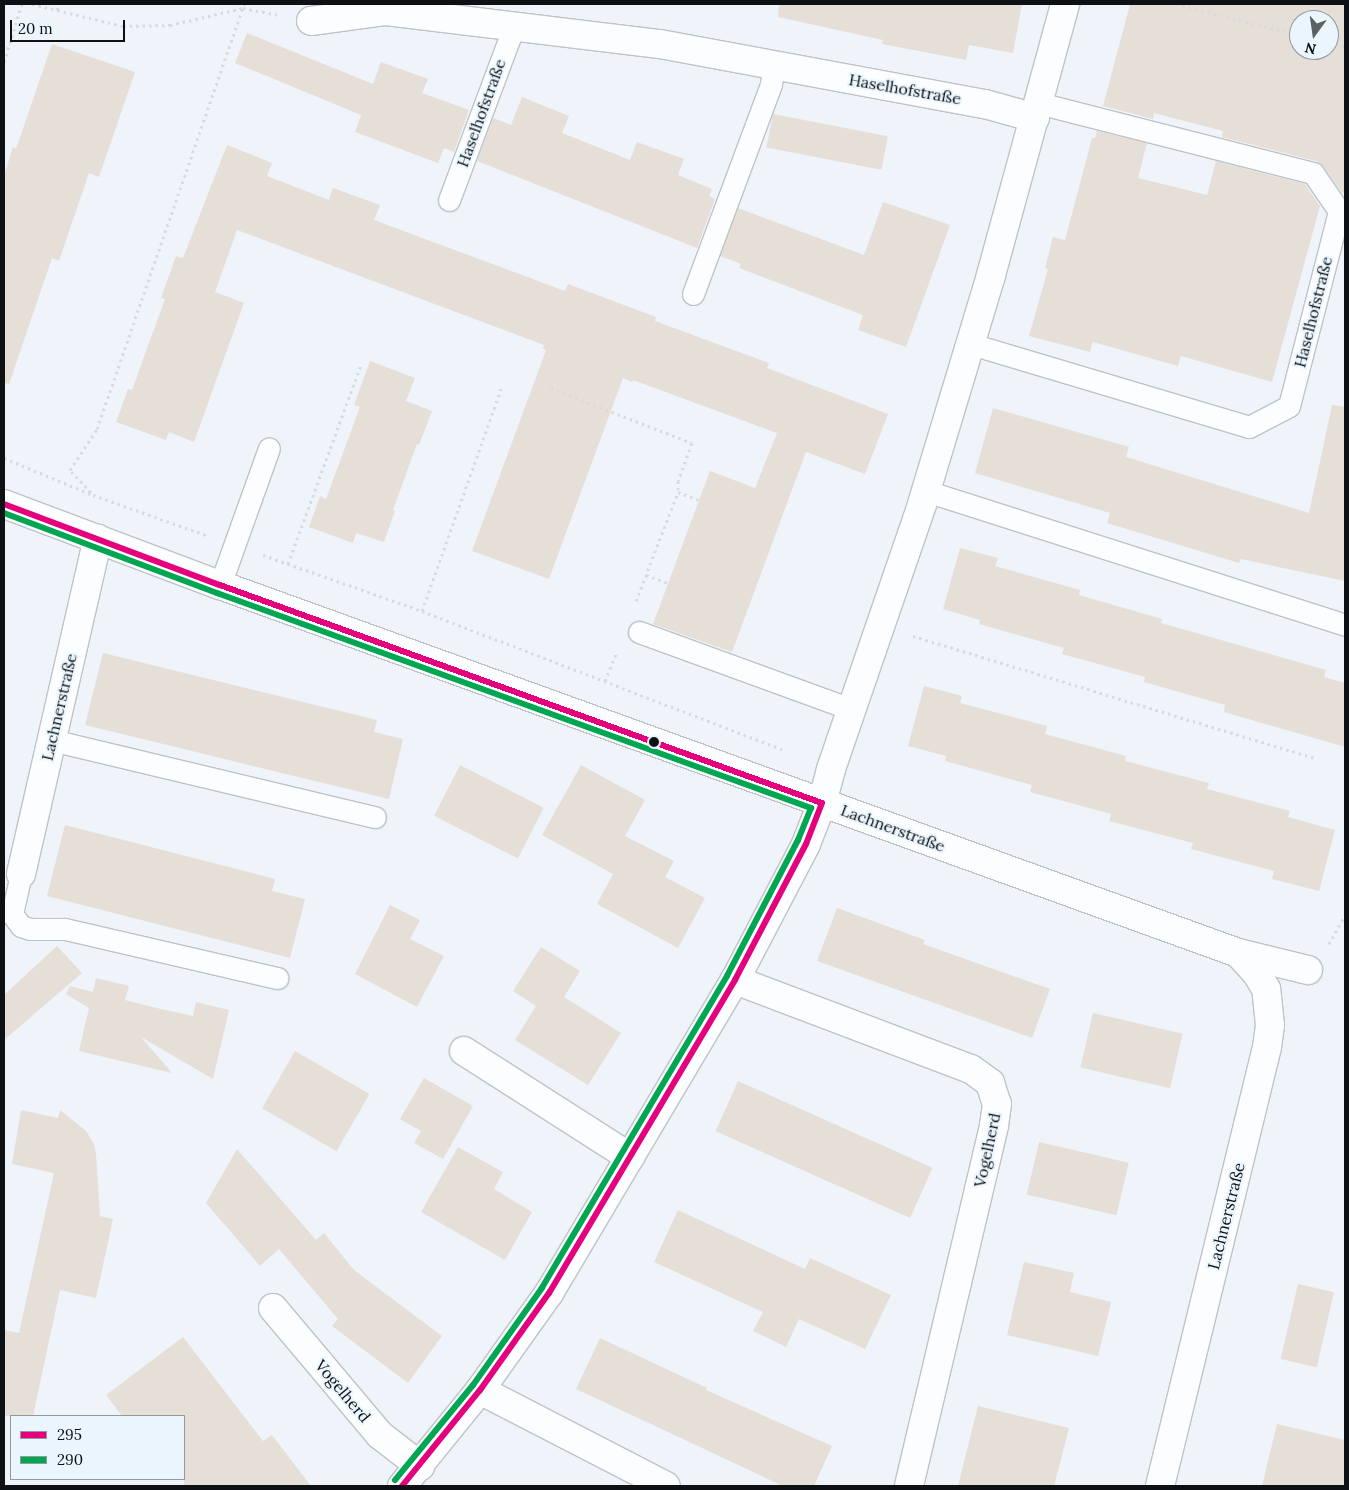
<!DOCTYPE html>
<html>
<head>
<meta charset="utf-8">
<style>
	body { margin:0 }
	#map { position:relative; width:1349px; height:1490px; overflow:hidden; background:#eef4f9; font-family:Lora,serif }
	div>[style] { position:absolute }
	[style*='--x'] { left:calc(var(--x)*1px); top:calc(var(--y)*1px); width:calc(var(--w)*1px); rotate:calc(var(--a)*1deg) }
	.building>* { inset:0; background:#e5dfd8; transform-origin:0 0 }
	.path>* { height:3px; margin-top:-1.5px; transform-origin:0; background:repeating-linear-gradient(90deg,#d9dadb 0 2.5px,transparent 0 6.5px) }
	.roads { filter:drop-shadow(1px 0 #bfc3c6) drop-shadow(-1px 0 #bfc3c6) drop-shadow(0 1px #bfc3c6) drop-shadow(0 -1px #bfc3c6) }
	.service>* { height:21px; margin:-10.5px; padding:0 10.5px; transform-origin:10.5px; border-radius:10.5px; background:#fcfdfe }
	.minor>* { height:28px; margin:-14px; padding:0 14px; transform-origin:14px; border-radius:14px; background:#fcfdfe }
	.bus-1>* { height:6px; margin:-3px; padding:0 3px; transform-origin:3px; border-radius:3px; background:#e5007d }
	.bus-2>* { height:6px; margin:-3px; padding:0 3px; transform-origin:3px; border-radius:3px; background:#00a651 }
	.dots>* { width:14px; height:14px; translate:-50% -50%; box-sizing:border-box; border:2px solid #eaf5fd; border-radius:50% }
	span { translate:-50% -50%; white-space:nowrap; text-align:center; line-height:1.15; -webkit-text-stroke:4px #eaf5fd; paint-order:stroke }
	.street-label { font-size:16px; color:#0d1114 }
	.frame { position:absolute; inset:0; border:5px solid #0d1114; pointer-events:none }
	.legend { position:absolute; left:10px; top:1415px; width:175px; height:65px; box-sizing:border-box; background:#eaf5fd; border:1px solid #929aa0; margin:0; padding:6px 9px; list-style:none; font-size:15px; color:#0d1114 }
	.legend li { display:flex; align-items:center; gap:10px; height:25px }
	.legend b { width:25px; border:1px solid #929aa0 }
	.north { position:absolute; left:1289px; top:10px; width:50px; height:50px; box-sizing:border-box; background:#eaf5fd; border:1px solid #929aa0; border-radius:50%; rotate:194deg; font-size:14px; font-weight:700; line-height:20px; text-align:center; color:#0d1114 }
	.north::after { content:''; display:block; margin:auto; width:18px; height:22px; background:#5c6064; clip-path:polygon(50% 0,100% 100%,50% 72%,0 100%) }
	.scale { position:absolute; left:10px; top:20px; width:115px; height:22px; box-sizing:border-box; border:2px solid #0d1114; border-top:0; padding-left:6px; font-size:15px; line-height:18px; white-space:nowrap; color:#0d1114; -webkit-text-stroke:4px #eaf5fd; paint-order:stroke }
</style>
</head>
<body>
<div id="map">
	<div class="building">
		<div style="clip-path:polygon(779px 4px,1022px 4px,1013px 53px,969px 45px,966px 60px,882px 44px,883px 40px,778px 17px)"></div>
		<div style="clip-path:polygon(evenodd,1130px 4px,1345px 4px,1345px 193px,1341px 192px,1323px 166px,1316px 161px,1222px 137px,1223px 131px,1154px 113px,1153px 119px,1103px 106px,1130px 4px,1299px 20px,1329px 20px,1329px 50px,1299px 50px,1299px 20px)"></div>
		<div style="clip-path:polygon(247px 33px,373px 84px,381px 62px,428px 79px,422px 93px,469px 110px,454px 152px,444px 148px,438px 163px,355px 132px,361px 115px,235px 63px)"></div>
		<div style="clip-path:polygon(52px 44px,135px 72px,99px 177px,89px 173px,59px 261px,52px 258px,9px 384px,4px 383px,4px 176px,13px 147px,16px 149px)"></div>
		<div style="clip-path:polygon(522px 97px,569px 116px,562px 133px,630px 160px,637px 142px,684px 159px,678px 175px,712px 189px,709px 196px,715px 199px,697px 248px,477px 161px,493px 118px,511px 125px)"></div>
		<div style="left:773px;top:114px;width:117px;height:34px;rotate:11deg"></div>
		<div style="clip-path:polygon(1097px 131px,1147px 143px,1138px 178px,1207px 195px,1216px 161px,1305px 184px,1320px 206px,1272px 382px,1181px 356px,1178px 366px,1093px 342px,1090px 352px,1029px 336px,1048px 269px,1045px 268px,1053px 237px,1065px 240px,1092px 138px,1095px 138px)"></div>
		<div style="clip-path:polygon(227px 145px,272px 163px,267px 176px,329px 200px,333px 188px,380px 205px,374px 220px,565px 291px,568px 284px,656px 317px,655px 321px,769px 363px,767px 368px,888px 414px,865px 474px,806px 452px,732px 652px,653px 624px,710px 471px,755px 488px,777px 433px,633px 380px,632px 382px,623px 378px,549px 579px,472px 551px,546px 350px,543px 349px,544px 345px,237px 230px,215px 292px,244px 303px,194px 442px,169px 432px,166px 440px,116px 422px,128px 389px,132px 390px,165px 299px,161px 298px,176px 256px,183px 258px)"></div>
		<div style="clip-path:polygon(883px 202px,950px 225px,906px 347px,858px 330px,863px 315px,739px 268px,741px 264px,720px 256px,738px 208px,864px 255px)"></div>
		<div style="clip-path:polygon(370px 361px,415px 378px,406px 401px,432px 411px,419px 445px,417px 444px,393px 510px,395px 511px,384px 542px,356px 533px,353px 543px,309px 527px,320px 496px,326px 499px,360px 407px,354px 405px)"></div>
		<div style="clip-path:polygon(1332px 405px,1345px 407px,1345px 581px,1241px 559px,1239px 563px,1107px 523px,1110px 513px,975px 473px,993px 408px,1129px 447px,1126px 457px,1309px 513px)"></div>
		<div style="clip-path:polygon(960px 548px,998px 558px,995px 566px,1080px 590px,1079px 595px,1162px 619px,1161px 623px,1326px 670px,1324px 677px,1345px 683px,1345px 747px,1224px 712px,1225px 705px,1144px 682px,1145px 677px,1062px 654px,1064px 648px,979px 624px,980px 620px,943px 609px)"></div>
		<div style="clip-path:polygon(103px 653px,377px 720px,374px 732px,403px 739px,389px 799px,85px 725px)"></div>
		<div style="clip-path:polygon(924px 686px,962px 696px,960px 703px,1047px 726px,1045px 734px,1126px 756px,1125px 761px,1209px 783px,1207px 789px,1290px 811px,1288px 817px,1335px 830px,1319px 891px,1272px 879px,1274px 871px,1191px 849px,1193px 843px,1109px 821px,1111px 814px,1030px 792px,1032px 785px,945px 761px,946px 756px,908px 746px)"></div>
		<div style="left:460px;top:765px;width:94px;height:57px;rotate:27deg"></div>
		<div style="clip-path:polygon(581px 765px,645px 800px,625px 836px,674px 861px,665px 877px,705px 898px,678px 948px,597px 904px,613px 874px,542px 835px)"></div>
		<div style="clip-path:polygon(65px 825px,275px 879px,272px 891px,305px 899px,290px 958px,47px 896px)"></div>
		<div style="clip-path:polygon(390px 905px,420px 920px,410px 939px,444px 956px,417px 1007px,355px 974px)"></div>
		<div style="clip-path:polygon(837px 908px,925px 940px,923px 944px,1050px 989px,1032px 1038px,817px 961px)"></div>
		<div style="clip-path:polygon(57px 946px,82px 973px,4px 1040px,4px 995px)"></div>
		<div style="clip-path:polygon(541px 947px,580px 971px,564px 997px,621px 1033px,588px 1085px,515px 1040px,536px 1006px,513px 991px)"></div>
		<div style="clip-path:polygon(96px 978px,129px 986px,125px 1000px,161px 1009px,193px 1016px,196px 1002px,229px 1010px,213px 1079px,141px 1037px,172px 1073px,79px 1051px,89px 1008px,66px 994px,70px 986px,93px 992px)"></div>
		<div style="left:1093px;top:1013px;width:92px;height:56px;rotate:13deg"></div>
		<div style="left:295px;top:1051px;width:86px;height:66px;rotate:30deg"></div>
		<div style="clip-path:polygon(424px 1078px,473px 1106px,443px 1159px,414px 1143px,421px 1131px,400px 1119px)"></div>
		<div style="left:738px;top:1081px;width:213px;height:55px;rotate:24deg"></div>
		<div style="clip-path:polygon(21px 1110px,58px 1118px,60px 1110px,86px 1131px,94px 1144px,96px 1154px,100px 1216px,113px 1219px,96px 1298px,60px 1290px,33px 1416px,4px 1416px,4px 1330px,19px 1333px,54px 1173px,12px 1164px)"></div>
		<div style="left:1039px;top:1142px;width:92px;height:54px;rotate:13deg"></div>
		<div style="clip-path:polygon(458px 1147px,503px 1172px,494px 1189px,532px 1212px,505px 1260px,421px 1212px)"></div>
		<div style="clip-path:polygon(237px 1149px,316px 1240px,324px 1233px,354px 1270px,442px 1336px,408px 1383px,332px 1326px,338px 1319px,279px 1249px,260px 1266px,206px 1203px)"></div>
		<div style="clip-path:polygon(678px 1210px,805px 1269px,810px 1258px,891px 1295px,865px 1349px,799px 1319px,786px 1347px,753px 1331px,763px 1312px,654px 1262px)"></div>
		<div style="clip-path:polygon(1024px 1262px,1074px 1273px,1070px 1292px,1111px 1302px,1098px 1356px,1007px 1335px)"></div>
		<div style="left:1298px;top:1284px;width:37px;height:77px;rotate:13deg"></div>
		<div style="clip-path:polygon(183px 1337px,263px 1441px,272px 1435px,311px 1486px,184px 1486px,184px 1416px,122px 1416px,106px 1395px)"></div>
		<div style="clip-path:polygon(600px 1338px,707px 1388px,706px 1390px,832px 1446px,814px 1486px,783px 1486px,576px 1389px)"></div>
		<div style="clip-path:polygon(978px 1406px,1069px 1428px,1054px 1486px,958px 1486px)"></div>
		<div style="clip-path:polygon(1277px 1424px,1345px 1440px,1345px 1486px,1262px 1486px)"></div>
	</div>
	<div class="path">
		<div style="--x:32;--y:4;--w:94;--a:13.6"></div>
		<div style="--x:123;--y:26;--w:47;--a:-1.2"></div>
		<div style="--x:170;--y:25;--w:75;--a:-13.1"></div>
		<div style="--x:243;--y:8;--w:36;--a:11"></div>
		<div style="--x:1176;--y:4;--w:127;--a:14.1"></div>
		<div style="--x:57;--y:10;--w:6;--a:-72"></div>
		<div style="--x:1329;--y:42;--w:16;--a:14"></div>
		<div style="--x:4;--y:62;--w:61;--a:-72.8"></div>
		<div style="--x:551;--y:388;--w:151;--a:21.3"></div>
		<div style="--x:692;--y:443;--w:40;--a:110.2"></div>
		<div style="--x:678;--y:481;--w:11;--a:90"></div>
		<div style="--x:4;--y:458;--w:96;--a:22.6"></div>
		<div style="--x:93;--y:495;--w:120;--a:19.5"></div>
		<div style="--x:91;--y:492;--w:30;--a:-134"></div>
		<div style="--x:70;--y:470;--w:49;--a:-56.6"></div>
		<div style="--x:97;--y:429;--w:450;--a:-70.9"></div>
		<div style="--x:263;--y:555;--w:169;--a:19.4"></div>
		<div style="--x:422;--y:611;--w:386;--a:21"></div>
		<div style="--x:288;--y:564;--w:212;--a:-69.9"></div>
		<div style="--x:646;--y:575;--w:23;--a:20"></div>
		<div style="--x:636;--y:601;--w:117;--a:-68.9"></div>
		<div style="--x:678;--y:492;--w:22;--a:21"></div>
		<div style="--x:422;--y:611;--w:236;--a:-70.4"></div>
		<div style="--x:913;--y:636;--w:419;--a:16.9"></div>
		<div style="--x:605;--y:681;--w:32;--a:-68"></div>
		<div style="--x:1329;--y:944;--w:33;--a:-61"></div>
	</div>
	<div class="roads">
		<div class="service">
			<div style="--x:449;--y:200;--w:186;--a:-69.5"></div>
			<div style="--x:693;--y:294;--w:224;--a:-69.6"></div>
			<div style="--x:771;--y:84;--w:19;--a:-81"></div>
			<div style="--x:971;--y:344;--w:290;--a:16.6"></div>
			<div style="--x:1249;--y:427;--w:45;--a:-27.7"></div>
			<div style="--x:1289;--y:406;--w:201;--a:-75.6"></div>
			<div style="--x:1339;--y:211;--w:46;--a:-124.4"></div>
			<div style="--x:1313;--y:173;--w:283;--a:-165.7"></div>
			<div style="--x:926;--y:491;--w:440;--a:17.7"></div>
			<div style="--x:220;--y:585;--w:145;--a:-70.3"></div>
			<div style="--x:639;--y:632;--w:226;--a:20"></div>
			<div style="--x:51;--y:740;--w:333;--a:13.4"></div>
			<div style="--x:21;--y:874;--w:41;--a:102.7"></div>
			<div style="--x:12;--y:914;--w:15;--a:53"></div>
			<div style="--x:21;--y:926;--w:9;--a:18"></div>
			<div style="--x:30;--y:929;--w:35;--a:0"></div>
			<div style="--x:65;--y:929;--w:218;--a:13"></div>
		</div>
		<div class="minor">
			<div style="--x:311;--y:21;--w:76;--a:-7.6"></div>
			<div style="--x:386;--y:11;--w:276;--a:6.9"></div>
			<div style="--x:660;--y:44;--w:330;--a:10.5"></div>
			<div style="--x:985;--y:104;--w:52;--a:15.6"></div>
			<div style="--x:4;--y:504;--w:231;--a:20.6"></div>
			<div style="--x:220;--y:585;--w:1082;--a:19.87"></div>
			<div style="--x:1238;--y:953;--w:72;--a:13.7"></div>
			<div style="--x:21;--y:874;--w:344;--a:-77.1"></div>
			<div style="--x:735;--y:980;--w:252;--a:20.7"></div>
			<div style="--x:971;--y:1069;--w:24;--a:36"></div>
			<div style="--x:990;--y:1083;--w:22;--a:72"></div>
			<div style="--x:997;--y:1104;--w:22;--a:98"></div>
			<div style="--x:994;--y:1126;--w:370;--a:103.3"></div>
			<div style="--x:464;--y:1051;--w:197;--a:32.6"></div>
			<div style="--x:273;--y:1308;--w:166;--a:49.9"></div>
			<div style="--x:380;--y:1435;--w:51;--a:37.8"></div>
			<div style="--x:480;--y:1390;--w:209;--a:27.3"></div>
			<div style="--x:402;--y:1486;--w:124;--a:-50.9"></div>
			<div style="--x:480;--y:1390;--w:119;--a:-54.6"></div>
			<div style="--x:549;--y:1293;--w:364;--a:-59.3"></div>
			<div style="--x:735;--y:980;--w:153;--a:-62.4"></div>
			<div style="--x:806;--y:844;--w:44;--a:-68.7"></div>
			<div style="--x:822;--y:803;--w:35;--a:-75"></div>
			<div style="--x:831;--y:769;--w:280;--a:-71"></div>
			<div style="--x:922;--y:504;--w:239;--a:-73.2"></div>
			<div style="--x:991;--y:275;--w:281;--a:-74.7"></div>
			<div style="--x:1160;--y:1486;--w:452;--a:-76.3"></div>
			<div style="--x:1267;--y:1047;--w:22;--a:-82"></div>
			<div style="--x:1270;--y:1025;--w:36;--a:-96"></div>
			<div style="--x:1266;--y:989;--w:16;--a:-120"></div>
			<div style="--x:1258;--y:975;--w:30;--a:-132"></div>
		</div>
	</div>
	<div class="bus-1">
		<div style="--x:4;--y:504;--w:231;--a:20.6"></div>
		<div style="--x:220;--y:585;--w:640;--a:19.91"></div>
		<div style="--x:822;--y:803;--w:44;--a:111.3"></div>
		<div style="--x:806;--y:844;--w:153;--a:117.6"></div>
		<div style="--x:735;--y:980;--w:364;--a:120.7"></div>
		<div style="--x:549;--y:1293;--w:119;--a:125.4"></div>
		<div style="--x:480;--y:1390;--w:124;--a:129.1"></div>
	</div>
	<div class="bus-2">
		<div style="--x:4;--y:513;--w:228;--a:20.6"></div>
		<div style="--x:217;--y:593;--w:632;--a:19.9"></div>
		<div style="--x:811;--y:808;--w:35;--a:112"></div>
		<div style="--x:798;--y:840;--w:153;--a:117.6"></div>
		<div style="--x:727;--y:976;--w:363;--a:120.7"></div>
		<div style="--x:542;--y:1288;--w:119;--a:125.4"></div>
		<div style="--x:473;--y:1385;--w:123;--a:129.4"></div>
	</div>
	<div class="dots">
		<div style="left:654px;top:742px;background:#0d1114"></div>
	</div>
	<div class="street-label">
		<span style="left:905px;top:89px;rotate:10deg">Haselhofstraße</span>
		<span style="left:481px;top:113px;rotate:-70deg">Haselhofstraße</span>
		<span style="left:1313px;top:312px;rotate:-76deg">Haselhofstraße</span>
		<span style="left:59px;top:707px;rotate:-77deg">Lachnerstraße</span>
		<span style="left:893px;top:828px;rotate:20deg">Lachnerstraße</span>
		<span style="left:987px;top:1150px;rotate:-78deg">Vogelherd</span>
		<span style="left:1226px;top:1216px;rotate:-76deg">Lachnerstraße</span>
		<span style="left:343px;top:1391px;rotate:50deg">Vogelherd</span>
	</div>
	<div class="frame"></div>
	<ul class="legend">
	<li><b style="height:6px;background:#e5007d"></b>295</li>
	<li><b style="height:6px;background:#00a651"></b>290</li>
	</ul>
	<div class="north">N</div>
	<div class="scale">20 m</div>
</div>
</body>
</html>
